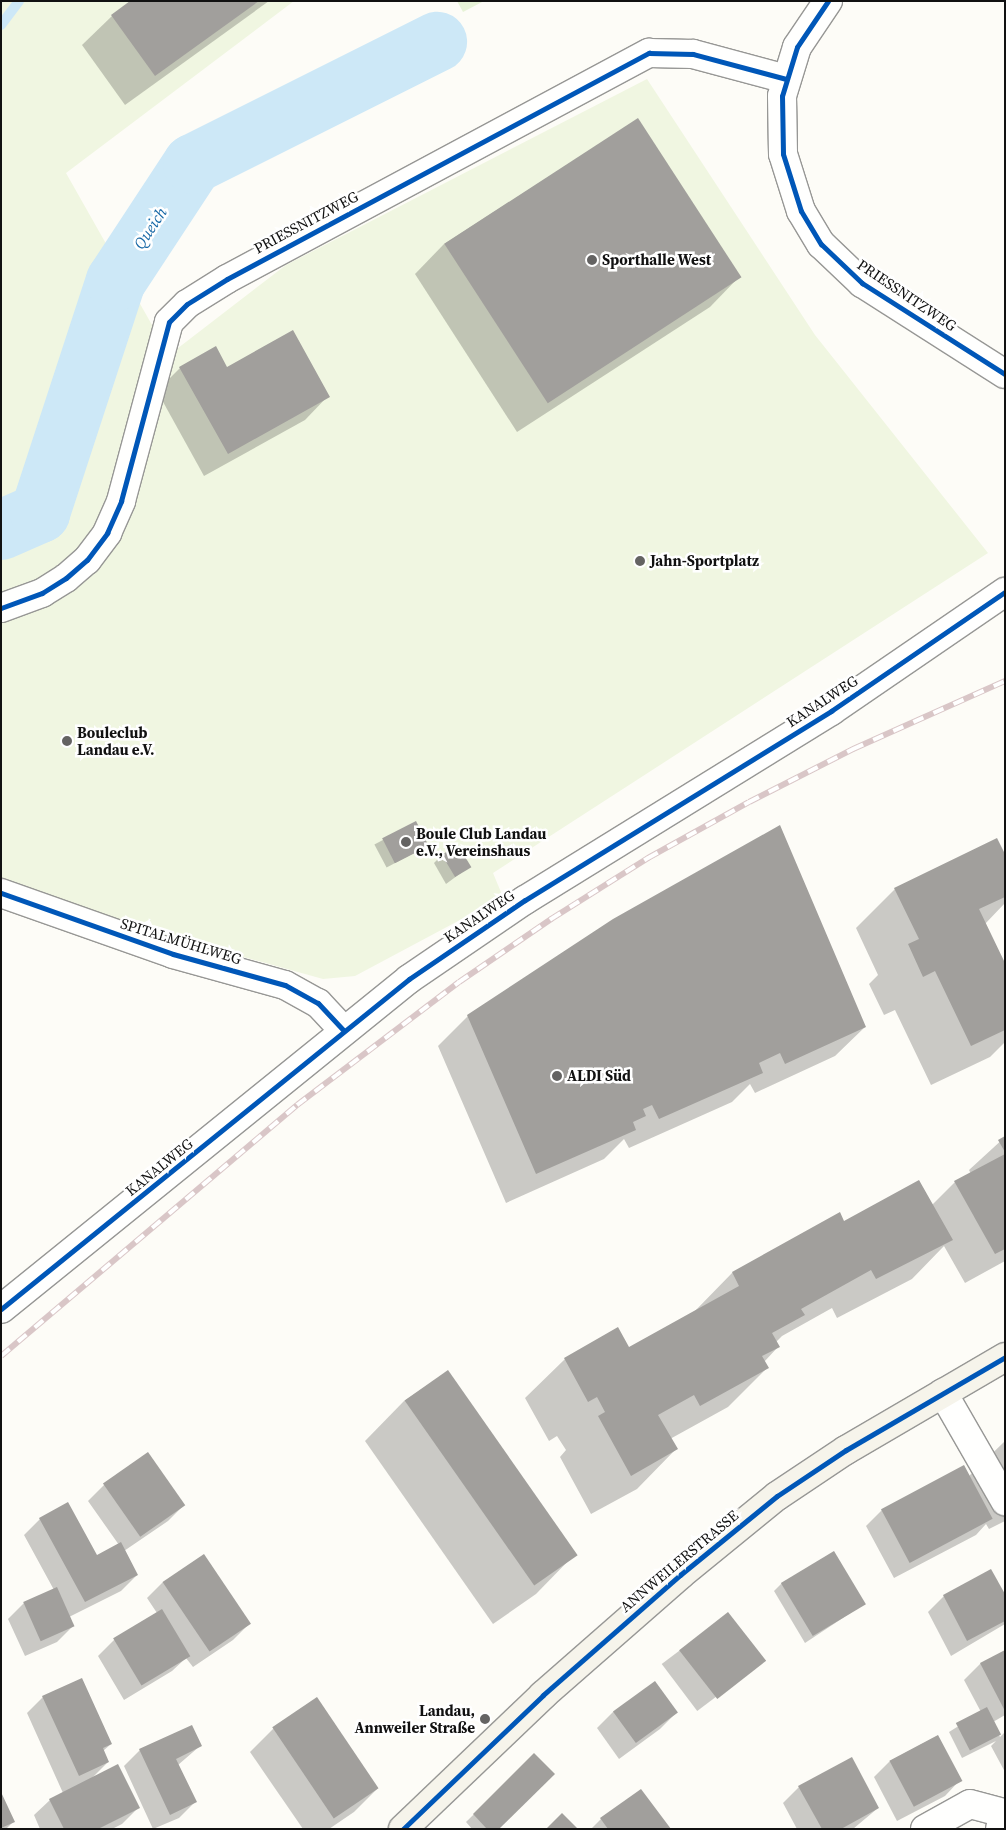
<!DOCTYPE html>
<html>
<head>
<meta charset="utf-8">
<style>
	body { margin:0 }
	#map { position:relative; width:1006px; height:1830px; overflow:hidden; background:#fdfcf7; font-family:"Source Serif 4",serif }
	div>[style] { position:absolute }
	[style*='--x'] { left:calc(var(--x)*1px); top:calc(var(--y)*1px); width:calc(var(--w)*1px); rotate:calc(var(--a)*1deg) }
	.green>* { inset:0; background:#e7f3d7 }
	.pitch>* { inset:0; background:#f0f6e1 }
	.shadow>* { inset:0; background:#0003; transform-origin:0 0 }
	.stream>* { height:10px; margin:-5px; padding:0 5px; transform-origin:5px; border-radius:5px; background:#cde8f7 }
	.river>* { height:60px; margin:-30px; padding:0 30px; transform-origin:30px; border-radius:30px; background:#cde8f7 }
	.building>* { inset:0; background:#a19f9c; transform-origin:0 0 }
	.roads { filter:drop-shadow(1px 0 #979795) drop-shadow(-1px 0 #979795) drop-shadow(0 1px #979795) drop-shadow(0 -1px #979795) }
	.street>* { height:28px; margin:-14px; padding:0 14px; transform-origin:14px; border-radius:14px; background:#fffffe }
	.secondary>* { height:28px; margin:-14px; padding:0 14px; transform-origin:14px; border-radius:14px; background:#f6f4eb }
	.rail>* { height:5.5px; margin-top:-2.75px; transform-origin:0; background:repeating-linear-gradient(90deg,#fff 0 11px,#d9c6c7 0 22px); box-sizing:border-box; border-block:1px solid #d9c6c7 }
	.cycleway>* { height:5px; margin:-2.5px; padding:0 2.5px; transform-origin:2.5px; border-radius:2.5px; background:#0057b8 }
	.dots>* { width:14px; height:14px; translate:-50% -50%; box-sizing:border-box; border:2px solid #fff; border-radius:50% }
	span { translate:-50% -50%; white-space:nowrap; text-align:center; line-height:1.15; -webkit-text-stroke:5px #fff; paint-order:stroke }
	.street-label { font-size:15px; color:#111 }
	.poi-label { font-size:15px; color:#111; font-weight:700 }
	.left { translate:0 -50%; text-align:left }
	.right { translate:-100% -50%; text-align:right }
	.water-label { font-size:16px; color:#1768a6; font-style:italic }
	.frame { position:absolute; inset:0; border:2px solid #111; pointer-events:none }
</style>
</head>
<body>
<div id="map">
	<div class="green">
		<div style="clip-path:polygon(457px 1px,484px 1px,463px 12px)"></div>
	</div>
	<div class="pitch">
		<div style="clip-path:polygon(1px 1px,294px 1px,66px 173px,169px 355px,286px 265px,647px 79px,815px 335px,988px 553px,493px 873px,503px 897px,355px 976px,323px 979px,53px 904px,1px 884px)"></div>
	</div>
	<div class="shadow">
		<div style="clip-path:polygon(132px 1px,269px 1px,125px 105px,82px 45px,112px 16px)"></div>
		<div style="clip-path:polygon(637px 120px,739px 277px,710px 307px,517px 432px,415px 274px,444px 244px)"></div>
		<div style="clip-path:polygon(180px 368px,227px 368px,328px 396px,305px 420px,204px 476px,157px 391px)"></div>
		<div style="left:415px;top:823px;width:26px;height:46px;rotate:62deg"></div>
		<div style="clip-path:polygon(442px 855px,469px 867px,446px 884px,434px 863px)"></div>
		<div style="clip-path:polygon(1005px 857px,1005px 903px,985px 924px,1005px 966px,1005px 1042px,990px 1057px,931px 1085px,895px 1010px,884px 1015px,869px 984px,878px 975px,856px 928px,895px 889px)"></div>
		<div style="clip-path:polygon(468px 1016px,865px 1027px,835px 1056px,755px 1093px,750px 1084px,732px 1102px,629px 1148px,624px 1139px,604px 1159px,506px 1203px,438px 1046px)"></div>
		<div style="clip-path:polygon(1005px 1137px,1005px 1261px,965px 1283px,944px 1246px,912px 1279px,837px 1318px,832px 1308px,782px 1336px,776px 1342px,778px 1347px,764px 1362px,767px 1368px,728px 1407px,670px 1439px,676px 1449px,637px 1489px,591px 1514px,560px 1457px,566px 1450px,557px 1436px,549px 1441px,525px 1398px,565px 1359px,629px 1349px,693px 1313px,732px 1273px,839px 1214px,844px 1223px,932px 1205px,955px 1182px,971px 1174px,969px 1170px)"></div>
		<div style="clip-path:polygon(447px 1372px,575px 1554px,536px 1594px,493px 1624px,365px 1441px,404px 1401px)"></div>
		<div style="clip-path:polygon(1005px 1441px,1005px 1521px,989px 1529px,986px 1524px,976px 1535px,894px 1578px,866px 1526px,882px 1510px,969px 1476px)"></div>
		<div style="clip-path:polygon(148px 1454px,184px 1505px,168px 1521px,124px 1551px,137px 1575px,121px 1591px,69px 1617px,73px 1626px,57px 1642px,25px 1656px,8px 1619px,24px 1603px,54px 1590px,24px 1535px,40px 1519px,96px 1557px,119px 1545px,88px 1501px,104px 1485px)"></div>
		<div style="clip-path:polygon(163px 1582px,249px 1624px,233px 1640px,193px 1667px,186px 1658px,172px 1671px,124px 1700px,98px 1656px,114px 1640px,157px 1613px,147px 1598px)"></div>
		<div style="clip-path:polygon(781px 1584px,864px 1604px,805px 1643px,774px 1591px)"></div>
		<div style="clip-path:polygon(944px 1596px,1005px 1596px,1005px 1624px,951px 1656px,928px 1612px)"></div>
		<div style="left:728px;top:1614px;width:59px;height:83px;rotate:53deg"></div>
		<div style="clip-path:polygon(1005px 1651px,1005px 1715px,993px 1722px,1000px 1737px,1005px 1732px,1005px 1772px,991px 1746px,996px 1741px,962px 1758px,949px 1732px,981px 1712px,964px 1680px,980px 1664px)"></div>
		<div style="clip-path:polygon(43px 1697px,111px 1744px,103px 1751px,108px 1762px,91px 1779px,138px 1808px,122px 1824px,112px 1829px,40px 1829px,34px 1815px,50px 1800px,63px 1793px,27px 1713px)"></div>
		<div style="clip-path:polygon(613px 1712px,676px 1713px,660px 1729px,619px 1759px,597px 1728px)"></div>
		<div style="clip-path:polygon(274px 1728px,378px 1788px,354px 1812px,329px 1829px,303px 1829px,250px 1752px)"></div>
		<div style="clip-path:polygon(937px 1736px,960px 1780px,945px 1796px,897px 1821px,874px 1777px,890px 1761px)"></div>
		<div style="clip-path:polygon(200px 1746px,178px 1765px,195px 1802px,179px 1818px,153px 1829px,124px 1766px,140px 1750px)"></div>
		<div style="clip-path:polygon(534px 1755px,497px 1829px,472px 1829px,466px 1822px)"></div>
		<div style="clip-path:polygon(799px 1787px,878px 1808px,853px 1829px,797px 1829px,783px 1803px)"></div>
		<div style="clip-path:polygon(1px 1795px,13px 1822px,6px 1829px,1px 1829px)"></div>
		<div style="clip-path:polygon(601px 1819px,669px 1829px,591px 1829px)"></div>
	</div>
	<div class="stream">
		<div style="--x:1;--y:25;--w:30;--a:-53"></div>
	</div>
	<div class="river">
		<div style="--x:1;--y:530;--w:43;--a:-23.6"></div>
		<div style="--x:40;--y:513;--w:244;--a:-71.9"></div>
		<div style="--x:116;--y:281;--w:140;--a:-56.7"></div>
		<div style="--x:193;--y:164;--w:273;--a:-26.6"></div>
	</div>
	<div class="building">
		<div style="clip-path:polygon(130px 1px,259px 1px,155px 76px,111px 15px)"></div>
		<div style="left:638px;top:118px;width:190px;height:231px;rotate:57deg"></div>
		<div style="clip-path:polygon(293px 330px,330px 397px,228px 454px,179px 367px,216px 346px,227px 367px)"></div>
		<div style="left:416px;top:821px;width:28px;height:38px;rotate:63deg"></div>
		<div style="clip-path:polygon(780px 825px,866px 1027px,785px 1064px,780px 1053px,759px 1063px,763px 1073px,659px 1119px,652px 1105px,643px 1109px,646px 1116px,633px 1122px,636px 1130px,536px 1174px,467px 1015px,613px 919px)"></div>
		<div style="clip-path:polygon(997px 838px,1005px 854px,1005px 897px,979px 909px,1005px 963px,1005px 1030px,971px 1046px,935px 971px,923px 977px,908px 944px,919px 939px,894px 888px)"></div>
		<div style="left:458px;top:845px;width:26px;height:19px;rotate:59deg"></div>
		<div style="clip-path:polygon(1005px 1136px,1005px 1152px,998px 1140px)"></div>
		<div style="clip-path:polygon(1005px 1154px,1005px 1249px,995px 1254px,954px 1181px)"></div>
		<div style="clip-path:polygon(919px 1180px,953px 1240px,876px 1279px,871px 1270px,801px 1309px,805px 1315px,772px 1333px,780px 1347px,762px 1356px,769px 1368px,700px 1406px,694px 1395px,658px 1415px,678px 1449px,631px 1476px,598px 1416px,605px 1412px,597px 1397px,588px 1402px,564px 1358px,618px 1327px,629px 1347px,739px 1286px,732px 1272px,840px 1212px,844px 1221px)"></div>
		<div style="left:448px;top:1370px;width:226px;height:53px;rotate:55deg"></div>
		<div style="left:148px;top:1452px;width:65px;height:55px;rotate:55deg"></div>
		<div style="left:964px;top:1465px;width:61px;height:94px;rotate:62deg"></div>
		<div style="clip-path:polygon(68px 1502px,97px 1555px,121px 1542px,138px 1575px,85px 1602px,39px 1518px)"></div>
		<div style="left:834px;top:1551px;width:62px;height:62px;rotate:59deg"></div>
		<div style="left:204px;top:1554px;width:84px;height:50px;rotate:56deg"></div>
		<div style="clip-path:polygon(991px 1569px,1005px 1594px,1005px 1621px,967px 1641px,943px 1595px)"></div>
		<div style="left:57px;top:1587px;width:43px;height:37px;rotate:66deg"></div>
		<div style="left:162px;top:1609px;width:55px;height:57px;rotate:59deg"></div>
		<div style="left:728px;top:1612px;width:62px;height:62px;rotate:52deg"></div>
		<div style="clip-path:polygon(1005px 1650px,1005px 1711px,980px 1663px)"></div>
		<div style="clip-path:polygon(82px 1678px,112px 1744px,103px 1748px,109px 1762px,79px 1776px,42px 1696px)"></div>
		<div style="left:655px;top:1681px;width:39px;height:52px;rotate:54deg"></div>
		<div style="left:317px;top:1697px;width:110px;height:54px;rotate:56deg"></div>
		<div style="left:987px;top:1707px;width:31px;height:35px;rotate:63deg"></div>
		<div style="clip-path:polygon(192px 1725px,202px 1746px,176px 1759px,197px 1802px,170px 1815px,139px 1749px)"></div>
		<div style="left:938px;top:1735px;width:52px;height:55px;rotate:62deg"></div>
		<div style="clip-path:polygon(534px 1753px,555px 1774px,499px 1829px,487px 1829px,473px 1814px)"></div>
		<div style="clip-path:polygon(852px 1757px,879px 1808px,841px 1829px,822px 1829px,798px 1786px)"></div>
		<div style="clip-path:polygon(118px 1764px,140px 1808px,98px 1829px,64px 1829px,49px 1799px)"></div>
		<div style="clip-path:polygon(641px 1789px,671px 1829px,608px 1829px,600px 1818px)"></div>
		<div style="clip-path:polygon(1px 1792px,15px 1822px,1px 1828px)"></div>
		<div style="clip-path:polygon(562px 1813px,578px 1829px,546px 1829px)"></div>
	</div>
	<div class="roads">
		<div class="street">
			<div style="--x:828;--y:1;--w:55;--a:124"></div>
			<div style="--x:797;--y:47;--w:51;--a:107"></div>
			<div style="--x:782;--y:96;--w:58;--a:89"></div>
			<div style="--x:783;--y:154;--w:60;--a:72.5"></div>
			<div style="--x:801;--y:211;--w:39;--a:59"></div>
			<div style="--x:821;--y:244;--w:57;--a:43.6"></div>
			<div style="--x:862;--y:283;--w:169;--a:32.5"></div>
			<div style="--x:1;--y:608;--w:44;--a:-20.1"></div>
			<div style="--x:42;--y:593;--w:28;--a:-32"></div>
			<div style="--x:66;--y:578;--w:28;--a:-41"></div>
			<div style="--x:87;--y:560;--w:34;--a:-53"></div>
			<div style="--x:107;--y:533;--w:35;--a:-66"></div>
			<div style="--x:121;--y:501;--w:185;--a:-75"></div>
			<div style="--x:169;--y:322;--w:25;--a:-45"></div>
			<div style="--x:187;--y:304;--w:47;--a:-32"></div>
			<div style="--x:227;--y:279;--w:479;--a:-28.2"></div>
			<div style="--x:649;--y:53;--w:44;--a:1.3"></div>
			<div style="--x:693;--y:54;--w:96;--a:15"></div>
			<div style="--x:1;--y:893;--w:182;--a:19.5"></div>
			<div style="--x:173;--y:954;--w:116;--a:15.5"></div>
			<div style="--x:285;--y:985;--w:38;--a:29"></div>
			<div style="--x:318;--y:1003;--w:37;--a:47"></div>
			<div style="--x:1;--y:1309;--w:525;--a:-38.97"></div>
			<div style="--x:409;--y:979;--w:140;--a:-34.3"></div>
			<div style="--x:525;--y:900;--w:360;--a:-31.7"></div>
			<div style="--x:831;--y:711;--w:211;--a:-34.4"></div>
			<div style="--x:943;--y:1393;--w:125;--a:60.1"></div>
			<div style="--x:925;--y:1829;--w:51;--a:-29.1"></div>
			<div style="--x:970;--y:1804;--w:35;--a:15"></div>
			<div style="--x:1004;--y:1813;--w:16;--a:104"></div>
		</div>
		<div class="secondary">
			<div style="--x:403;--y:1829;--w:194;--a:-43.7"></div>
			<div style="--x:543;--y:1695;--w:182;--a:-41.2"></div>
			<div style="--x:680;--y:1575;--w:125;--a:-39.2"></div>
			<div style="--x:777;--y:1496;--w:83;--a:-33.7"></div>
			<div style="--x:846;--y:1450;--w:184;--a:-30.3"></div>
		</div>
	</div>
	<div class="rail">
		<div style="--x:1;--y:1356;--w:388;--a:-40.3"></div>
		<div style="--x:297;--y:1105;--w:203;--a:-37.2"></div>
		<div style="--x:459;--y:982;--w:112;--a:-34.4"></div>
		<div style="--x:551;--y:919;--w:115;--a:-32.2"></div>
		<div style="--x:648;--y:858;--w:115;--a:-29"></div>
		<div style="--x:749;--y:802;--w:117;--a:-27"></div>
		<div style="--x:853;--y:749;--w:167;--a:-24.1"></div>
	</div>
	<div class="cycleway">
		<div style="--x:828;--y:1;--w:55;--a:124"></div>
		<div style="--x:797;--y:47;--w:51;--a:107"></div>
		<div style="--x:782;--y:96;--w:58;--a:89"></div>
		<div style="--x:783;--y:154;--w:60;--a:72.5"></div>
		<div style="--x:801;--y:211;--w:39;--a:59"></div>
		<div style="--x:821;--y:244;--w:57;--a:43.6"></div>
		<div style="--x:862;--y:283;--w:169;--a:32.5"></div>
		<div style="--x:1;--y:608;--w:44;--a:-20.1"></div>
		<div style="--x:42;--y:593;--w:28;--a:-32"></div>
		<div style="--x:66;--y:578;--w:28;--a:-41"></div>
		<div style="--x:87;--y:560;--w:34;--a:-53"></div>
		<div style="--x:107;--y:533;--w:35;--a:-66"></div>
		<div style="--x:121;--y:501;--w:185;--a:-75"></div>
		<div style="--x:169;--y:322;--w:25;--a:-45"></div>
		<div style="--x:187;--y:304;--w:47;--a:-32"></div>
		<div style="--x:227;--y:279;--w:479;--a:-28.2"></div>
		<div style="--x:649;--y:53;--w:44;--a:1.3"></div>
		<div style="--x:693;--y:54;--w:96;--a:15"></div>
		<div style="--x:1;--y:893;--w:182;--a:19.5"></div>
		<div style="--x:173;--y:954;--w:116;--a:15.5"></div>
		<div style="--x:285;--y:985;--w:38;--a:29"></div>
		<div style="--x:318;--y:1003;--w:37;--a:47"></div>
		<div style="--x:1;--y:1309;--w:525;--a:-38.97"></div>
		<div style="--x:409;--y:979;--w:140;--a:-34.3"></div>
		<div style="--x:525;--y:900;--w:360;--a:-31.7"></div>
		<div style="--x:831;--y:711;--w:211;--a:-34.4"></div>
		<div style="--x:403;--y:1829;--w:194;--a:-43.7"></div>
		<div style="--x:543;--y:1695;--w:182;--a:-41.2"></div>
		<div style="--x:680;--y:1575;--w:125;--a:-39.2"></div>
		<div style="--x:777;--y:1496;--w:83;--a:-33.7"></div>
		<div style="--x:846;--y:1450;--w:184;--a:-30.3"></div>
	</div>
	<div class="dots">
		<div style="left:592px;top:260px;background:#646362"></div>
		<div style="left:640px;top:561px;background:#646362"></div>
		<div style="left:67px;top:741px;background:#646362"></div>
		<div style="left:406px;top:842px;background:#646362"></div>
		<div style="left:557px;top:1076px;background:#646362"></div>
		<div style="left:485px;top:1719px;background:#646362"></div>
	</div>
	<div class="street-label">
		<span style="left:306px;top:222px;rotate:-28deg">PRIESSNITZWEG</span>
		<span style="left:907px;top:295px;rotate:34deg">PRIESSNITZWEG</span>
		<span style="left:822px;top:701px;rotate:-33deg">KANALWEG</span>
		<span style="left:479px;top:916px;rotate:-34deg">KANALWEG</span>
		<span style="left:181px;top:941px;rotate:17deg">SPITALMÜHLWEG</span>
		<span style="left:159px;top:1167px;rotate:-39deg">KANALWEG</span>
		<span style="left:679px;top:1561px;rotate:-40deg">ANNWEILERSTRASSE</span>
	</div>
	<div class="poi-label">
		<span class="left" style="left:602px;top:260px">Sporthalle West</span>
		<span class="left" style="left:650px;top:561px">Jahn-Sportplatz</span>
		<span class="left" style="left:77px;top:741px">Bouleclub<br>Landau e.V.</span>
		<span class="left" style="left:416px;top:842px">Boule Club Landau<br>e.V., Vereinshaus</span>
		<span class="left" style="left:567px;top:1076px">ALDI Süd</span>
		<span class="right" style="left:475px;top:1719px">Landau,<br>Annweiler Straße</span>
	</div>
	<div class="water-label">
		<span style="left:150px;top:228px;rotate:-57deg">Queich</span>
	</div>
	<div class="frame"></div>
</div>
</body>
</html>
